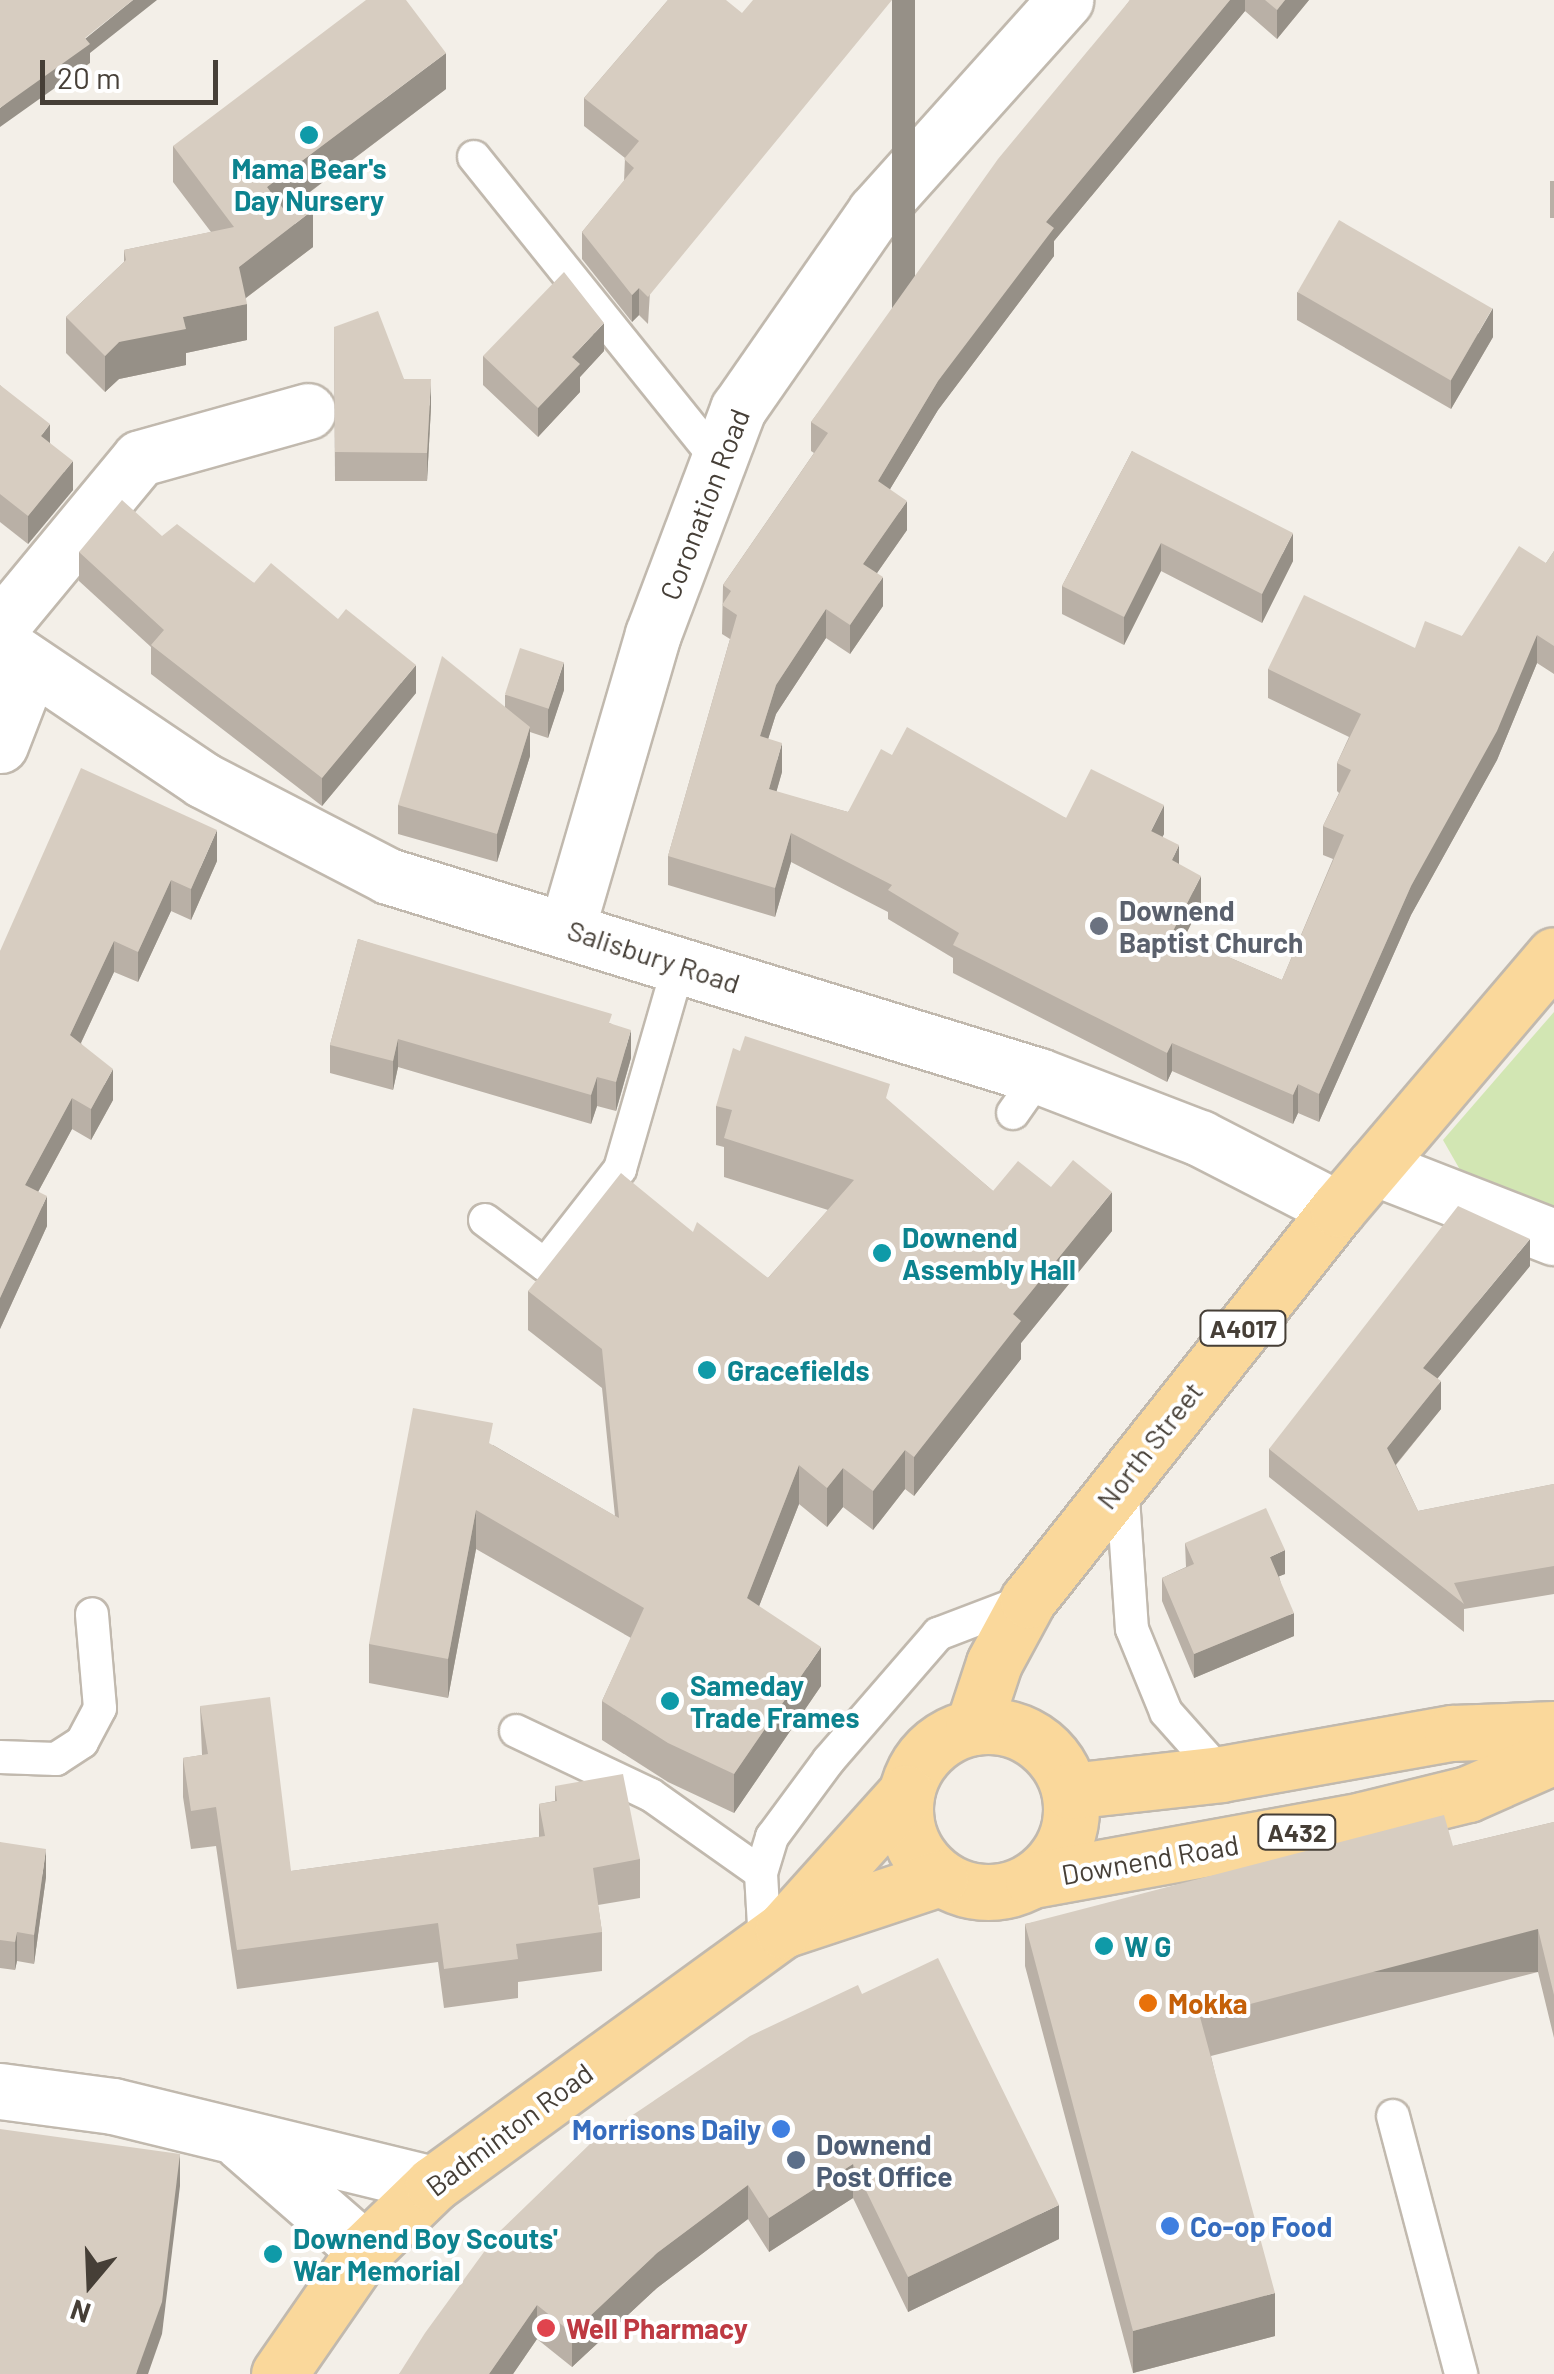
<!DOCTYPE html>
<html>
<head>
<meta charset="utf-8">
<style>
	body { margin:0 }
	#map { position:relative; width:1554px; height:2374px; overflow:hidden; background:#f3efe8; font-family:Barlow,sans-serif }
	div>[style] { position:absolute }
	[style*='--x'] { left:calc(var(--x)*1px); top:calc(var(--y)*1px); width:calc(var(--w)*1px); rotate:calc(var(--a)*1deg) }
	.green>* { inset:0; background:#d2e6b3 }
	.roads { filter:drop-shadow(2px 0 #c1b9ae) drop-shadow(-2px 0 #c1b9ae) drop-shadow(0 2px #c1b9ae) drop-shadow(0 -2px #c1b9ae) }
	.service>* { height:32px; margin:-16px; padding:0 16px; transform-origin:16px; border-radius:16px; background:#fff }
	.minor>* { height:55px; margin:-27.5px; padding:0 27.5px; transform-origin:27.5px; border-radius:27.5px; background:#fff }
	.tertiary>* { height:55px; margin:-27.5px; padding:0 27.5px; transform-origin:27.5px; border-radius:27.5px; background:#fff }
	.primary>* { height:55px; margin:-27.5px; padding:0 27.5px; transform-origin:27.5px; border-radius:27.5px; background:#fad89b }
	.primary>.ring { margin:-27.5px; padding:0; box-sizing:content-box; background:none; border:55px solid #fad89b; border-radius:50% }
	.wall>* { inset:0; background:#b9b0a6; transform-origin:0 0 }
	.shaded-wall>* { inset:0; background:#969087; transform-origin:0 0 }
	.building>* { inset:0; background:#d7cdc1; transform-origin:0 0 }
	.dots>* { width:28px; height:28px; translate:-50% -50%; box-sizing:border-box; border:5px solid #fff; border-radius:50% }
	span { translate:-50% -50%; white-space:nowrap; text-align:center; line-height:1.15; -webkit-text-stroke:8px #fff; paint-order:stroke }
	.shield-label span { padding:2px 8px; background:#fff; border:2px solid; border-radius:8px; -webkit-text-stroke-width:0 }
	.shield-label { font-size:25px; color:#463f37; font-weight:700 }
	.culture-label { font-size:28px; color:#0d838f; font-weight:700 }
	.left { translate:0 -50%; text-align:left }
	.street-label { font-size:28px; color:#463f37 }
	.worship-label { font-size:28px; color:#5b616d; font-weight:700 }
	.food-label { font-size:28px; color:#c56008; font-weight:700 }
	.shop-label { font-size:28px; color:#366cbe; font-weight:700 }
	.right { translate:-100% -50%; text-align:right }
	.service-label { font-size:28px; color:#4e5e75; font-weight:700 }
	.health-label { font-size:28px; color:#be3a42; font-weight:700 }
	.north { position:absolute; left:40px; top:2234px; width:100px; height:100px; -webkit-text-stroke:8px #fff; paint-order:stroke; rotate:199deg; font-size:28px; font-weight:700; line-height:40px; text-align:center; color:#463f37 }
	.north::after { content:''; display:block; margin:auto; width:35px; height:45px; background:#463f37; clip-path:polygon(50% 0,100% 100%,50% 72%,0 100%) }
	.scale { position:absolute; left:40px; top:60px; width:178px; height:45px; box-sizing:border-box; border:5px solid #463f37; border-top:0; padding-left:12px; font-size:30px; line-height:35px; white-space:nowrap; color:#463f37; -webkit-text-stroke:8px #fff; paint-order:stroke }
</style>
</head>
<body>
<div id="map">
	<div class="green">
		<div style="clip-path:polygon(1554px 1012px,1554px 1216px,1467px 1182px,1443px 1140px)"></div>
	</div>
	<div class="roads">
		<div class="service">
			<div style="--x:474;--y:157;--w:390;--a:51.2"></div>
			<div style="--x:1013;--y:1113;--w:45;--a:-54.9"></div>
			<div style="--x:485;--y:1220;--w:75;--a:36.9"></div>
			<div style="--x:545;--y:1265;--w:122;--a:-52"></div>
			<div style="--x:620;--y:1169;--w:213;--a:-73.9"></div>
			<div style="--x:1122;--y:1483;--w:146;--a:86.1"></div>
			<div style="--x:1132;--y:1629;--w:90;--a:67.7"></div>
			<div style="--x:1166;--y:1712;--w:83;--a:48.4"></div>
			<div style="--x:516;--y:1731;--w:149;--a:25.4"></div>
			<div style="--x:651;--y:1795;--w:135;--a:35.3"></div>
			<div style="--x:0;--y:1757;--w:56;--a:2"></div>
			<div style="--x:56;--y:1759;--w:31;--a:-33"></div>
			<div style="--x:82;--y:1742;--w:38;--a:-62"></div>
			<div style="--x:100;--y:1708;--w:94;--a:-94.9"></div>
			<div style="--x:765;--y:1943;--w:70;--a:-93.3"></div>
			<div style="--x:761;--y:1873;--w:38;--a:-73"></div>
			<div style="--x:772;--y:1837;--w:96;--a:-53.5"></div>
			<div style="--x:829;--y:1760;--w:167;--a:-49.1"></div>
			<div style="--x:938;--y:1634;--w:95;--a:-20.9"></div>
			<div style="--x:1393;--y:2116;--w:267;--a:75.2"></div>
		</div>
		<div class="minor">
			<div style="--x:0;--y:627;--w:219;--a:-50.4"></div>
			<div style="--x:140;--y:458;--w:174;--a:-15.6"></div>
			<div style="--x:0;--y:745;--w:86;--a:-68.8"></div>
			<div style="--x:567;--y:928;--w:306;--a:-73.7"></div>
			<div style="--x:653;--y:634;--w:241;--a:-69.3"></div>
			<div style="--x:738;--y:409;--w:240;--a:-55.2"></div>
			<div style="--x:875;--y:212;--w:285;--a:-48.1"></div>
			<div style="--x:1374;--y:1167;--w:193;--a:21.3"></div>
		</div>
		<div class="tertiary">
			<div style="--x:0;--y:643;--w:245;--a:34"></div>
			<div style="--x:203;--y:780;--w:208;--a:27.4"></div>
			<div style="--x:388;--y:876;--w:681;--a:17.08"></div>
			<div style="--x:1039;--y:1076;--w:173;--a:21.1"></div>
			<div style="--x:1200;--y:1138;--w:155;--a:27.2"></div>
			<div style="--x:0;--y:2091;--w:114;--a:7.6"></div>
			<div style="--x:113;--y:2106;--w:329;--a:13.7"></div>
			<div style="--x:241;--y:2142;--w:164;--a:41.1"></div>
		</div>
		<div class="primary">
			<div class="ring" style="left:905px;top:1726px;width:111px;height:111px"></div>
			<div style="--x:973;--y:1727;--w:67;--a:-71.8"></div>
			<div style="--x:994;--y:1663;--w:72;--a:-61.6"></div>
			<div style="--x:1028;--y:1600;--w:499;--a:-51.6"></div>
			<div style="--x:1338;--y:1209;--w:333;--a:-49.6"></div>
			<div style="--x:1070;--y:1791;--w:152;--a:-6.4"></div>
			<div style="--x:1221;--y:1774;--w:235;--a:-10.1"></div>
			<div style="--x:1452;--y:1733;--w:102;--a:-2.2"></div>
			<div style="--x:1033;--y:1880;--w:334;--a:-10.3"></div>
			<div style="--x:1362;--y:1820;--w:109;--a:-13.8"></div>
			<div style="--x:1468;--y:1794;--w:94;--a:-23.8"></div>
			<div style="--x:786;--y:1929;--w:162;--a:-18.3"></div>
			<div style="--x:279;--y:2374;--w:151;--a:-55.3"></div>
			<div style="--x:365;--y:2250;--w:95;--a:-44.1"></div>
			<div style="--x:433;--y:2184;--w:432;--a:-36"></div>
			<div style="--x:783;--y:1930;--w:184;--a:-48.1"></div>
		</div>
	</div>
	<div class="wall">
		<div style="clip-path:polygon(668px 0,648px 324px,639px 315px,632px 322px,582px 259px,582px 232px,624px 181px,625px 158px,584px 126px,584px 98px)"></div>
		<div style="clip-path:polygon(1130px 0,1309px 0,1277px 39px,1245px 11px,1054px 241px,1054px 256px,938px 410px,890px 489px,907px 530px,877px 573px,883px 606px,850px 654px,826px 638px,776px 714px,768px 739px,782px 772px,776px 792px,848px 812px,892px 755px,1066px 818px,1164px 834px,1162px 837px,1201px 904px,1184px 938px,1282px 980px,1333px 859px,1323px 855px,1323px 826px,1339px 793px,1337px 791px,1337px 763px,1349px 737px,1268px 698px,1268px 669px,1415px 648px,1462px 636px,1546px 563px,1554px 551px,1554px 674px,1537px 663px,1497px 760px,1411px 915px,1319px 1122px,1298px 1113px,1293px 1124px,1172px 1071px,1167px 1082px,953px 973px,953px 958px,888px 919px,888px 912px,791px 862px,775px 917px,668px 885px,668px 856px,730px 639px,722px 634px,723px 585px,814px 453px,811px 451px,811px 422px)"></div>
		<div style="clip-path:polygon(446px 89px,285px 211px,313px 247px,246px 298px,247px 340px,186px 353px,186px 365px,119px 379px,105px 392px,66px 353px,66px 317px,124px 262px,124px 250px,211px 232px,173px 182px,173px 146px)"></div>
		<div style="left:1554px;top:181px;width:37px;height:4px;rotate:90deg"></div>
		<div style="clip-path:polygon(1297px 292px,1493px 337px,1451px 409px,1297px 320px)"></div>
		<div style="clip-path:polygon(334px 327px,404px 379px,431px 407px,427px 481px,335px 481px)"></div>
		<div style="clip-path:polygon(604px 351px,580px 377px,580px 392px,538px 437px,483px 385px,483px 356px)"></div>
		<div style="clip-path:polygon(0 385px,50px 443px,73px 490px,28px 544px,0 522px)"></div>
		<div style="clip-path:polygon(1132px 451px,1293px 561px,1262px 623px,1161px 571px,1124px 645px,1062px 614px,1062px 586px)"></div>
		<div style="clip-path:polygon(162px 536px,254px 583px,416px 693px,322px 806px,151px 674px,151px 647px,79px 581px,79px 552px)"></div>
		<div style="clip-path:polygon(564px 690px,548px 738px,530px 732px,530px 756px,497px 862px,398px 834px,398px 805px,505px 707px,505px 695px)"></div>
		<div style="clip-path:polygon(217px 861px,191px 920px,171px 911px,138px 982px,114px 972px,81px 1043px,113px 1100px,91px 1140px,72px 1129px,38px 1192px,47px 1226px,0 1329px,0 951px)"></div>
		<div style="clip-path:polygon(358px 939px,612px 1024px,631px 1058px,616px 1111px,597px 1106px,591px 1124px,398px 1067px,393px 1090px,330px 1073px,330px 1045px)"></div>
		<div style="clip-path:polygon(890px 1103px,993px 1191px,1051px 1187px,1112px 1231px,1021px 1343px,1021px 1359px,914px 1496px,905px 1489px,873px 1530px,843px 1507px,827px 1527px,799px 1504px,759px 1606px,821px 1686px,734px 1813px,668px 1782px,602px 1740px,602px 1701px,631px 1638px,476px 1549px,448px 1698px,369px 1683px,369px 1644px,493px 1445px,615px 1516px,602px 1388px,528px 1330px,528px 1291px,693px 1232px,768px 1278px,828px 1210px,724px 1177px,724px 1147px,716px 1145px,716px 1106px)"></div>
		<div style="clip-path:polygon(1530px 1266px,1437px 1379px,1441px 1409px,1396px 1465px,1418px 1511px,1554px 1484px,1554px 1594px,1464px 1609px,1464px 1632px,1269px 1477px,1269px 1449px)"></div>
		<div style="clip-path:polygon(1185px 1543px,1285px 1574px,1279px 1576px,1294px 1636px,1194px 1678px,1162px 1601px,1162px 1578px,1186px 1567px)"></div>
		<div style="clip-path:polygon(200px 1706px,291px 1871px,539px 1837px,539px 1804px,555px 1801px,555px 1786px,640px 1859px,640px 1898px,598px 1905px,602px 1932px,602px 1971px,518px 1982px,518px 1998px,444px 2008px,438px 1962px,237px 1989px,216px 1846px,191px 1849px,183px 1797px,183px 1758px,202px 1755px)"></div>
		<div style="clip-path:polygon(1554px 1822px,1554px 2038px,1538px 1972px,1211px 2056px,1275px 2336px,1133px 2373px,1025px 1966px,1025px 1924px,1453px 1846px)"></div>
		<div style="clip-path:polygon(0 1842px,46px 1877px,34px 1964px,17px 1961px,15px 1970px,0 1968px)"></div>
		<div style="clip-path:polygon(862px 1994px,1059px 2239px,908px 2312px,853px 2198px,769px 2252px,748px 2219px,657px 2288px,572px 2367px,537px 2339px,513px 2374px,399px 2374px)"></div>
	</div>
	<div class="shaded-wall">
		<div style="clip-path:polygon(133px 0,157px 0,90px 53px,90px 63px,0 127px,0 108px)"></div>
		<div style="left:892px;top:0;width:23px;height:384px"></div>
		<div style="clip-path:polygon(1230px 0,1245px 0,1245px 11px,1054px 241px,1054px 256px,938px 410px,878px 509px,878px 481px,938px 381px,1046px 222px)"></div>
		<div style="clip-path:polygon(1285px 0,1309px 0,1277px 39px,1277px 10px)"></div>
		<div style="clip-path:polygon(446px 53px,446px 89px,267px 224px,267px 187px)"></div>
		<div style="clip-path:polygon(313px 210px,313px 247px,239px 303px,239px 267px)"></div>
		<div style="clip-path:polygon(639px 288px,639px 315px,632px 322px,632px 295px)"></div>
		<div style="clip-path:polygon(247px 304px,247px 340px,186px 353px,186px 365px,119px 379px,105px 392px,105px 356px,119px 342px,183px 317px)"></div>
		<div style="clip-path:polygon(1493px 308px,1493px 337px,1451px 409px,1451px 380px)"></div>
		<div style="clip-path:polygon(604px 323px,604px 351px,580px 377px,580px 392px,538px 437px,538px 408px,572px 357px)"></div>
		<div style="clip-path:polygon(431px 379px,431px 407px,427px 481px,427px 453px)"></div>
		<div style="clip-path:polygon(50px 424px,50px 453px,41px 436px)"></div>
		<div style="clip-path:polygon(73px 461px,73px 490px,28px 544px,28px 516px)"></div>
		<div style="clip-path:polygon(907px 501px,907px 530px,863px 593px,863px 564px)"></div>
		<div style="clip-path:polygon(1293px 533px,1293px 561px,1262px 623px,1262px 594px)"></div>
		<div style="clip-path:polygon(1161px 543px,1161px 571px,1124px 645px,1124px 617px)"></div>
		<div style="clip-path:polygon(883px 577px,883px 606px,850px 654px,850px 625px)"></div>
		<div style="clip-path:polygon(826px 609px,826px 638px,776px 714px,760px 765px,760px 736px,776px 685px)"></div>
		<div style="clip-path:polygon(1537px 635px,1537px 663px,1497px 760px,1411px 915px,1319px 1122px,1319px 1094px,1411px 886px)"></div>
		<div style="clip-path:polygon(564px 662px,564px 690px,548px 738px,548px 710px)"></div>
		<div style="clip-path:polygon(416px 665px,416px 693px,322px 806px,322px 778px)"></div>
		<div style="clip-path:polygon(530px 727px,530px 756px,497px 862px,497px 834px)"></div>
		<div style="clip-path:polygon(782px 743px,782px 772px,769px 818px,769px 789px)"></div>
		<div style="clip-path:polygon(1164px 805px,1164px 834px,1151px 860px,1151px 831px)"></div>
		<div style="clip-path:polygon(217px 830px,217px 861px,191px 920px,191px 889px)"></div>
		<div style="clip-path:polygon(791px 833px,791px 862px,775px 917px,775px 888px)"></div>
		<div style="clip-path:polygon(1179px 845px,1179px 874px,1172px 860px)"></div>
		<div style="clip-path:polygon(1201px 876px,1201px 904px,1172px 962px,1172px 933px)"></div>
		<div style="clip-path:polygon(171px 880px,171px 911px,138px 982px,138px 952px)"></div>
		<div style="clip-path:polygon(114px 941px,114px 972px,70px 1066px,70px 1035px)"></div>
		<div style="clip-path:polygon(631px 1030px,631px 1058px,616px 1111px,616px 1082px)"></div>
		<div style="clip-path:polygon(398px 1039px,398px 1067px,393px 1090px,393px 1061px)"></div>
		<div style="clip-path:polygon(1172px 1043px,1172px 1071px,1167px 1082px,1167px 1053px)"></div>
		<div style="clip-path:polygon(113px 1069px,113px 1100px,91px 1140px,91px 1109px)"></div>
		<div style="clip-path:polygon(597px 1077px,597px 1106px,591px 1124px,591px 1095px)"></div>
		<div style="clip-path:polygon(1298px 1084px,1298px 1113px,1293px 1124px,1293px 1095px)"></div>
		<div style="clip-path:polygon(72px 1098px,72px 1129px,25px 1216px,25px 1185px)"></div>
		<div style="clip-path:polygon(1112px 1192px,1112px 1231px,1021px 1343px,1021px 1359px,914px 1496px,914px 1457px,1013px 1314px)"></div>
		<div style="clip-path:polygon(47px 1196px,47px 1226px,0 1329px,0 1298px)"></div>
		<div style="clip-path:polygon(1530px 1239px,1530px 1266px,1423px 1396px,1423px 1368px)"></div>
		<div style="clip-path:polygon(1441px 1381px,1441px 1409px,1387px 1475px,1387px 1448px)"></div>
		<div style="clip-path:polygon(905px 1450px,905px 1489px,873px 1530px,873px 1491px)"></div>
		<div style="clip-path:polygon(799px 1465px,799px 1504px,747px 1637px,747px 1598px)"></div>
		<div style="clip-path:polygon(843px 1468px,843px 1507px,827px 1527px,827px 1488px)"></div>
		<div style="clip-path:polygon(476px 1510px,476px 1549px,448px 1698px,448px 1659px)"></div>
		<div style="clip-path:polygon(1285px 1550px,1285px 1574px,1270px 1580px,1270px 1557px)"></div>
		<div style="clip-path:polygon(1294px 1613px,1294px 1636px,1194px 1678px,1194px 1654px)"></div>
		<div style="clip-path:polygon(821px 1647px,821px 1686px,734px 1813px,734px 1774px)"></div>
		<div style="clip-path:polygon(46px 1849px,46px 1877px,34px 1964px,34px 1935px)"></div>
		<div style="left:1538px;top:1929px;width:43px;height:349px;rotate:90deg"></div>
		<div style="clip-path:polygon(17px 1932px,17px 1961px,15px 1970px,15px 1942px)"></div>
		<div style="clip-path:polygon(180px 2154px,180px 2186px,162px 2334px,148px 2374px,136px 2374px)"></div>
		<div style="clip-path:polygon(853px 2164px,853px 2198px,769px 2252px,769px 2218px)"></div>
		<div style="clip-path:polygon(748px 2185px,748px 2219px,657px 2288px,572px 2367px,572px 2333px,657px 2253px)"></div>
		<div style="clip-path:polygon(1059px 2205px,1059px 2239px,908px 2312px,908px 2277px)"></div>
		<div style="clip-path:polygon(1275px 2293px,1275px 2336px,1133px 2373px,1133px 2331px)"></div>
		<div style="clip-path:polygon(537px 2305px,537px 2339px,513px 2374px,489px 2374px)"></div>
	</div>
	<div class="building">
		<div style="clip-path:polygon(0 0,133px 0,85px 38px,90px 44px,0 108px)"></div>
		<div style="clip-path:polygon(366px 0,406px 0,446px 53px,267px 187px,288px 215px,313px 210px,239px 267px,247px 304px,183px 317px,186px 329px,119px 342px,105px 356px,66px 317px,126px 260px,124px 250px,234px 227px,173px 146px)"></div>
		<div style="clip-path:polygon(668px 0,726px 0,742px 13px,753px 0,892px 0,648px 297px,639px 288px,632px 295px,582px 232px,634px 168px,624px 159px,639px 141px,584px 98px)"></div>
		<div style="clip-path:polygon(1130px 0,1230px 0,1046px 222px,1054px 228px,938px 381px,878px 481px,907px 501px,863px 564px,883px 577px,850px 625px,826px 609px,776px 685px,760px 736px,782px 743px,769px 789px,848px 812px,881px 749px,892px 755px,907px 727px,1066px 818px,1091px 769px,1164px 805px,1151px 831px,1179px 845px,1172px 860px,1201px 876px,1172px 933px,1282px 980px,1344px 835px,1323px 826px,1351px 770px,1337px 763px,1361px 714px,1268px 669px,1304px 595px,1415px 648px,1425px 621px,1462px 636px,1519px 546px,1546px 563px,1554px 551px,1554px 646px,1537px 635px,1497px 731px,1411px 886px,1319px 1094px,1298px 1084px,1293px 1095px,1172px 1043px,1167px 1053px,953px 945px,959px 933px,888px 890px,892px 885px,791px 833px,775px 888px,668px 856px,737px 615px,722px 605px,731px 591px,723px 585px,828px 433px,811px 422px,998px 159px)"></div>
		<div style="clip-path:polygon(1265px 0,1285px 0,1277px 10px)"></div>
		<div style="left:1339px;top:220px;width:177px;height:83px;rotate:30deg"></div>
		<div style="clip-path:polygon(564px 272px,604px 323px,572px 357px,580px 364px,538px 408px,483px 356px)"></div>
		<div style="clip-path:polygon(378px 311px,404px 379px,431px 379px,427px 453px,335px 452px,334px 327px)"></div>
		<div style="clip-path:polygon(0 385px,50px 424px,41px 436px,73px 461px,28px 516px,0 494px)"></div>
		<div style="clip-path:polygon(1132px 451px,1293px 533px,1262px 594px,1161px 543px,1124px 617px,1062px 586px)"></div>
		<div style="clip-path:polygon(122px 500px,162px 536px,177px 524px,254px 583px,271px 563px,338px 619px,346px 609px,416px 665px,322px 778px,151px 645px,164px 630px,79px 552px)"></div>
		<div style="left:520px;top:648px;width:46px;height:49px;rotate:18deg"></div>
		<div style="clip-path:polygon(442px 656px,530px 727px,497px 834px,398px 805px)"></div>
		<div style="clip-path:polygon(81px 768px,217px 830px,191px 889px,171px 880px,138px 952px,114px 941px,70px 1035px,113px 1069px,91px 1109px,72px 1098px,25px 1185px,47px 1196px,0 1298px,0 951px)"></div>
		<div style="clip-path:polygon(358px 939px,612px 1014px,609px 1023px,631px 1030px,616px 1082px,597px 1077px,591px 1095px,398px 1039px,393px 1061px,330px 1045px)"></div>
		<div style="clip-path:polygon(745px 1036px,890px 1084px,886px 1098px,993px 1191px,1018px 1161px,1051px 1187px,1073px 1160px,1112px 1192px,1013px 1314px,1021px 1321px,914px 1457px,905px 1450px,873px 1491px,843px 1468px,827px 1488px,799px 1465px,747px 1598px,821px 1647px,734px 1774px,668px 1743px,602px 1701px,644px 1608px,476px 1510px,448px 1659px,369px 1644px,413px 1408px,493px 1423px,489px 1443px,619px 1518px,602px 1349px,528px 1291px,621px 1173px,693px 1232px,697px 1222px,768px 1278px,854px 1180px,724px 1138px,732px 1110px,716px 1106px,733px 1048px,740px 1051px)"></div>
		<div style="clip-path:polygon(1458px 1206px,1530px 1239px,1423px 1368px,1441px 1381px,1387px 1448px,1418px 1511px,1554px 1484px,1554px 1566px,1454px 1583px,1464px 1604px,1269px 1449px)"></div>
		<div style="clip-path:polygon(1266px 1508px,1285px 1550px,1270px 1557px,1294px 1613px,1194px 1654px,1162px 1578px,1194px 1564px,1185px 1543px)"></div>
		<div style="clip-path:polygon(270px 1697px,291px 1871px,545px 1836px,539px 1804px,557px 1801px,555px 1786px,623px 1774px,640px 1859px,593px 1868px,602px 1932px,516px 1944px,518px 1959px,444px 1969px,438px 1923px,237px 1950px,216px 1807px,191px 1811px,183px 1758px,208px 1754px,200px 1706px)"></div>
		<div style="clip-path:polygon(1444px 1815px,1453px 1846px,1554px 1822px,1554px 1995px,1538px 1929px,1200px 2017px,1275px 2293px,1133px 2331px,1025px 1924px)"></div>
		<div style="clip-path:polygon(0 1842px,46px 1849px,34px 1935px,17px 1932px,15px 1942px,0 1940px)"></div>
		<div style="clip-path:polygon(938px 1958px,1059px 2205px,908px 2277px,853px 2164px,769px 2218px,748px 2185px,657px 2253px,572px 2333px,537px 2305px,489px 2374px,399px 2374px,425px 2333px,497px 2234px,591px 2143px,750px 2036px,858px 1985px,862px 1994px)"></div>
		<div style="clip-path:polygon(0 2129px,180px 2154px,162px 2302px,136px 2374px,0 2374px)"></div>
	</div>
	<div class="dots">
		<div style="left:309px;top:135px;background:#0f9aa8"></div>
		<div style="left:1099px;top:926px;background:#6b7280"></div>
		<div style="left:882px;top:1253px;background:#0f9aa8"></div>
		<div style="left:707px;top:1370px;background:#0f9aa8"></div>
		<div style="left:670px;top:1701px;background:#0f9aa8"></div>
		<div style="left:1104px;top:1946px;background:#0f9aa8"></div>
		<div style="left:1148px;top:2003px;background:#e8710a"></div>
		<div style="left:781px;top:2129px;background:#3f7fe0"></div>
		<div style="left:796px;top:2160px;background:#5c6f8a"></div>
		<div style="left:1170px;top:2226px;background:#3f7fe0"></div>
		<div style="left:273px;top:2254px;background:#0f9aa8"></div>
		<div style="left:546px;top:2328px;background:#e0444e"></div>
	</div>
	<div class="shield-label">
		<span style="left:1243px;top:1328px">A4017</span>
		<span style="left:1297px;top:1832px">A432</span>
	</div>
	<div class="culture-label">
		<span style="left:309px;top:184px">Mama Bear's<br>Day Nursery</span>
		<span class="left" style="left:902px;top:1253px">Downend<br>Assembly Hall</span>
		<span class="left" style="left:727px;top:1370px">Gracefields</span>
		<span class="left" style="left:690px;top:1701px">Sameday<br>Trade Frames</span>
		<span class="left" style="left:1124px;top:1946px">W G</span>
		<span class="left" style="left:293px;top:2254px">Downend Boy Scouts'<br>War Memorial</span>
	</div>
	<div class="street-label">
		<span style="left:704px;top:504px;rotate:-69deg">Coronation Road</span>
		<span style="left:654px;top:956px;rotate:18deg">Salisbury Road</span>
		<span style="left:1149px;top:1445px;rotate:-52deg">North Street</span>
		<span style="left:1150px;top:1859px;rotate:-10deg">Downend Road</span>
		<span style="left:509px;top:2129px;rotate:-37deg">Badminton Road</span>
	</div>
	<div class="worship-label">
		<span class="left" style="left:1119px;top:926px">Downend<br>Baptist Church</span>
	</div>
	<div class="food-label">
		<span class="left" style="left:1168px;top:2003px">Mokka</span>
	</div>
	<div class="shop-label">
		<span class="right" style="left:761px;top:2129px">Morrisons Daily</span>
		<span class="left" style="left:1190px;top:2226px">Co-op Food</span>
	</div>
	<div class="service-label">
		<span class="left" style="left:816px;top:2160px">Downend<br>Post Office</span>
	</div>
	<div class="health-label">
		<span class="left" style="left:566px;top:2328px">Well Pharmacy</span>
	</div>
	<div class="north">N</div>
	<div class="scale">20 m</div>
</div>
</body>
</html>
